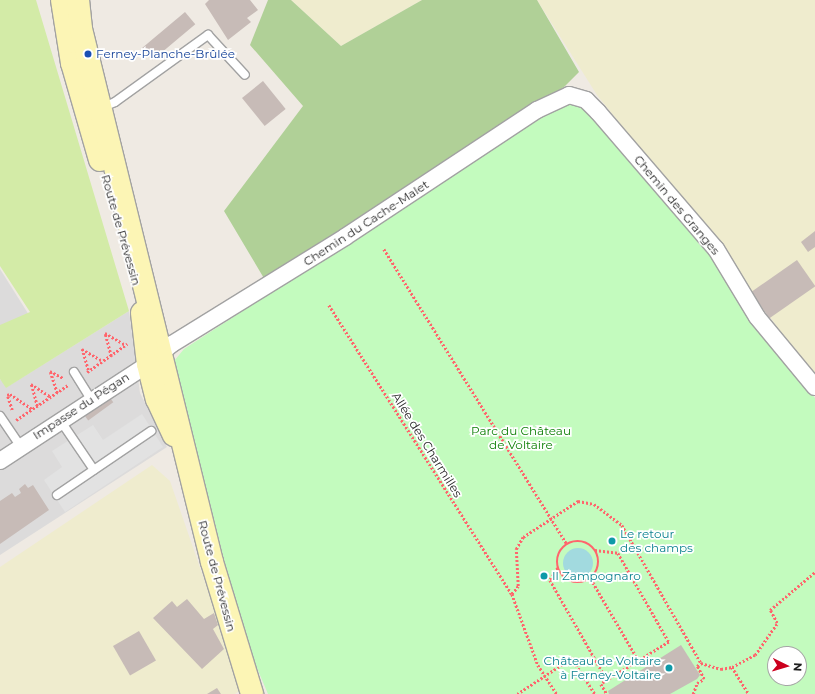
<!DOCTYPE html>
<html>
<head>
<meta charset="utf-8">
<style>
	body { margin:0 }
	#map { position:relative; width:815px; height:694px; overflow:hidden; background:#efeae3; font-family:Montserrat,sans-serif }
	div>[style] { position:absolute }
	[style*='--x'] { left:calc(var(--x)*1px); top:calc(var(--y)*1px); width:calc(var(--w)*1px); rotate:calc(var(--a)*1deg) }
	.residential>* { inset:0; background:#dcdbdb }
	.farmland>* { inset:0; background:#efecce }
	.grass>* { inset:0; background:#d3eba7 }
	.forest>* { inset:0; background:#b0d097 }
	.park>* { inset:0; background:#c3fbbe }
	.parking>* { inset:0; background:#e2e2e2 }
	.water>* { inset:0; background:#a2dadf }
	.round { border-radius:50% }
	.building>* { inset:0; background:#c7bbb7; transform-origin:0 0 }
	.path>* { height:2.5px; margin-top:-1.25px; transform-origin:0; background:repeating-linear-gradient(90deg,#ff656c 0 2px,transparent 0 4px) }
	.path>.ring { margin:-1.25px; padding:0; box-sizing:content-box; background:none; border:2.5px solid #ff656c; border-radius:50% }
	.roads { filter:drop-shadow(1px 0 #a2a2a2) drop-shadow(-1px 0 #a2a2a2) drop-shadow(0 1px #a2a2a2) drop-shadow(0 -1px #a2a2a2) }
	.lane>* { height:8px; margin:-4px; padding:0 4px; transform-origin:4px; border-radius:4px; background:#fff }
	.street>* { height:16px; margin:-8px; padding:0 8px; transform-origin:8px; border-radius:8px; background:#fff }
	.secondary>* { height:22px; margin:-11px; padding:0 11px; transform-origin:11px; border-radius:11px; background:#fcf5b5 }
	.dots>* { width:11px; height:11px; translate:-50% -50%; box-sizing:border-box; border:2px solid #fff; border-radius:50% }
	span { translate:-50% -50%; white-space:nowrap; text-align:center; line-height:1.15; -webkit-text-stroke:3.5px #fff; paint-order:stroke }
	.transit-label { font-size:12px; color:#164399 }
	.left { translate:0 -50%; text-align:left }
	.street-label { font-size:12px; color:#1e1e1e }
	.park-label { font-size:12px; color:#0f8008 }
	.culture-label { font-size:12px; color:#0d838f }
	.right { translate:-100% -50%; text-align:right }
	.north { position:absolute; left:767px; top:646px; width:40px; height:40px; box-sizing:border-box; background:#fff; border:1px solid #a5a5a5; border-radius:50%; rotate:95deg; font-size:11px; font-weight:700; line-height:16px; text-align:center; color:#1e1e1e }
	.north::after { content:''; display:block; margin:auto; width:14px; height:18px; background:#cc001e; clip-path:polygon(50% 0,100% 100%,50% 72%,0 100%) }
</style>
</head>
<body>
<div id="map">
	<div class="residential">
		<div style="clip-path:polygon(0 269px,29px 315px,0 339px)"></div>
		<div style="clip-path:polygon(129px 311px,140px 393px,167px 447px,0 555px,0 379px,7px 387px)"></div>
	</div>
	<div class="farmland">
		<div style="clip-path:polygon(291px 0,422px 0,341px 46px)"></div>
		<div style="clip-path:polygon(537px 0,815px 0,815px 378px,702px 225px,597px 95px)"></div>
		<div style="clip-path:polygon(152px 465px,170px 481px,242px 689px,235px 694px,0 694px,0 567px)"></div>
	</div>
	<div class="grass">
		<div style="clip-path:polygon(0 0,36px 0,129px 311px,6px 388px,0 379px,0 325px,30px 312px,0 266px)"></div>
	</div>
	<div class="forest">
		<div style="clip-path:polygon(268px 0,291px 0,341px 46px,422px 0,537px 0,579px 72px,564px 87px,265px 280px,224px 211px,303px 106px,250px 45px)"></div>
	</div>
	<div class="park">
		<div style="clip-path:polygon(evenodd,576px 104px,585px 107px,708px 251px,738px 300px,815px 398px,815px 694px,268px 694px,243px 635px,174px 361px,184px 349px,560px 105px,576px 104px,775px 654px,799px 654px,799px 678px,775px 678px,775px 654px)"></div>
	</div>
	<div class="parking">
		<div style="clip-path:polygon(142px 414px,163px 447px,65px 512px,44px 480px,62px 467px,52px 451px,93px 425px,103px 440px)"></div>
	</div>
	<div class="water">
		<div class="round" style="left:563px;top:548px;width:30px;height:30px"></div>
	</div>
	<div class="building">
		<div style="clip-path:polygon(209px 0,250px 0,258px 10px,247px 18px,251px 22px,228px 40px,205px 4px)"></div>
		<div style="left:185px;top:12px;width:16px;height:56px;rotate:50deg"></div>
		<div style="left:263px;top:81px;width:36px;height:27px;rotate:51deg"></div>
		<div style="clip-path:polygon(815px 231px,815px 247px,808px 252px,801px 242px)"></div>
		<div style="left:797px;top:260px;width:32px;height:56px;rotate:55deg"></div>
		<div style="left:108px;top:395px;width:9px;height:31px;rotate:54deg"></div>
		<div style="clip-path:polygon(25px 484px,28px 488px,33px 485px,49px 510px,0 544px,0 501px,12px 493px,15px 497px,21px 493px,19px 489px)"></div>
		<div style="clip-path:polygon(187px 599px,204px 619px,214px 613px,218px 625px,213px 629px,224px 649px,202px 669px,153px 618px,172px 601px,177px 607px)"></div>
		<div style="left:139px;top:631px;width:34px;height:30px;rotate:60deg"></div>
		<div style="clip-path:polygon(681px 645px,700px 675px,697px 679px,670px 694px,609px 694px,608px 691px)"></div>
		<div style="clip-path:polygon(217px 688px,221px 694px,207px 694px)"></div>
	</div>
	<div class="path">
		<div style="--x:384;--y:249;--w:347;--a:58.2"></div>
		<div style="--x:329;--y:305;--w:342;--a:57.7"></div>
		<div style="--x:512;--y:594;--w:76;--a:69.9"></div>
		<div style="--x:538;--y:665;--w:35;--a:57"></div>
		<div style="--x:111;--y:356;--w:24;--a:-105"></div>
		<div style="--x:105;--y:333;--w:24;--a:30"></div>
		<div style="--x:88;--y:370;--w:22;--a:-106"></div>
		<div style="--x:82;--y:349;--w:24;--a:30"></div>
		<div style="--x:87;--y:372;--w:49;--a:-35"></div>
		<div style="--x:57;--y:393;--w:23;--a:-108"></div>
		<div style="--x:50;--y:371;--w:15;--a:28"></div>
		<div style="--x:37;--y:406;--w:23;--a:-105"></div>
		<div style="--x:31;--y:384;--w:24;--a:33"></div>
		<div style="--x:12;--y:410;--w:16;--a:-108"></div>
		<div style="--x:7;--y:395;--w:3;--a:-18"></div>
		<div style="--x:10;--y:394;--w:27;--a:34"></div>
		<div style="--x:16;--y:420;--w:63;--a:-33.9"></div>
		<div class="ring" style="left:557px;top:541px;width:39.5px;height:39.5px"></div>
		<div style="--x:595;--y:550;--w:23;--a:7"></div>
		<div style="--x:618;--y:553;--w:103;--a:60.2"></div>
		<div style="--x:669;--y:642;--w:80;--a:148.3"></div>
		<div style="--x:601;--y:684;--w:12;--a:59"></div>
		<div style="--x:558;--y:568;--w:14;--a:124"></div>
		<div style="--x:550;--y:580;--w:115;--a:60.3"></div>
		<div style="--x:591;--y:579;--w:95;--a:59.7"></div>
		<div style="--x:512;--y:594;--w:10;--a:-53"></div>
		<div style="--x:518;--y:586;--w:37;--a:-93"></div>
		<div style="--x:516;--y:549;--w:14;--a:-60"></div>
		<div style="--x:523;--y:537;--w:66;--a:-33.2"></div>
		<div style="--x:578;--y:501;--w:16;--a:11"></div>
		<div style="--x:594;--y:504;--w:35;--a:37"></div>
		<div style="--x:622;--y:525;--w:159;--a:60.2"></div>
		<div style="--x:701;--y:663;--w:21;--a:17"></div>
		<div style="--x:721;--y:669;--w:11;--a:-10"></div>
		<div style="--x:732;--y:667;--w:26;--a:-28"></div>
		<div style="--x:755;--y:655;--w:39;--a:-55"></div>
		<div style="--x:777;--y:623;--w:15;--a:-118"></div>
		<div style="--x:770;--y:610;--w:59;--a:-40.2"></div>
		<div style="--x:732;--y:667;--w:32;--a:58"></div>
		<div style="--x:517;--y:694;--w:66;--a:-33.2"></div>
		<div style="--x:572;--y:658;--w:43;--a:57.4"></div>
		<div style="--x:693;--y:694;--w:12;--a:-70"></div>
		<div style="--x:697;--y:683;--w:8;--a:-30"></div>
		<div style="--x:704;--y:679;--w:15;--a:-118"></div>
		<div style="--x:697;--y:666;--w:5;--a:-37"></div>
	</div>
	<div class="roads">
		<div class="lane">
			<div style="--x:101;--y:108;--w:15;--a:-23"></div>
			<div style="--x:115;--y:102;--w:115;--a:-35.8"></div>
			<div style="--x:208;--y:35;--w:54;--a:47.2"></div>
			<div style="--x:74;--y:372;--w:32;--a:58"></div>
			<div style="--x:0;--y:416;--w:36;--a:56"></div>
			<div style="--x:60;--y:420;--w:60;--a:55.8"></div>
			<div style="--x:57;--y:495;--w:114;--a:-34.2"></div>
		</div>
		<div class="street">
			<div style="--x:0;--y:461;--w:177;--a:-33.2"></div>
			<div style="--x:148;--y:364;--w:31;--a:-40"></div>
			<div style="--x:172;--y:344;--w:203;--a:-31.7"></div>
			<div style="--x:345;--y:237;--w:230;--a:-33.5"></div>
			<div style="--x:537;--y:110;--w:35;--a:-25"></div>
			<div style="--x:569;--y:95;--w:18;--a:16"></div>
			<div style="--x:586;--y:100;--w:17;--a:45"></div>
			<div style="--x:598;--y:112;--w:181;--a:49.3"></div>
			<div style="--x:716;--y:249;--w:79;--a:58.9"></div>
			<div style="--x:757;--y:317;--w:91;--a:50.4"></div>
		</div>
		<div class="secondary">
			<div style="--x:62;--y:0;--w:64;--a:81"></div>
			<div style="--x:72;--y:63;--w:101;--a:73.9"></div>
			<div style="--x:78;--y:0;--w:29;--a:84"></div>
			<div style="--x:81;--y:29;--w:549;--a:76.19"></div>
			<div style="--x:212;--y:562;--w:138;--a:73.1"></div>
			<div style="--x:142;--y:313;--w:51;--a:83.3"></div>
			<div style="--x:148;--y:364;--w:36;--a:76"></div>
			<div style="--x:157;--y:399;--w:40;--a:65"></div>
		</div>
	</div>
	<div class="dots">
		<div style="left:88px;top:54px;background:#1a4fb4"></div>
		<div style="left:612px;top:541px;background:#0f9aa8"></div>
		<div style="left:544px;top:576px;background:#0f9aa8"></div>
		<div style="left:669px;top:668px;background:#0f9aa8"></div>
	</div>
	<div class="transit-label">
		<span class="left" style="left:96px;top:54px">Ferney-Planche-Brûlée</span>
	</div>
	<div class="street-label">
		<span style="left:677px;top:205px;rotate:50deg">Chemin des Granges</span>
		<span style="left:366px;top:223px;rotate:-33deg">Chemin du Cache-Malet</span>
		<span style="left:121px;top:230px;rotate:74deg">Route de Prévessin</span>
		<span style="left:81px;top:406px;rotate:-33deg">Impasse du Pégan</span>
		<span style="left:427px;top:445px;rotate:58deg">Allée des Charmilles</span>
		<span style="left:217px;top:576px;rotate:75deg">Route de Prévessin</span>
	</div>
	<div class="park-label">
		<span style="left:521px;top:438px">Parc du Château<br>de Voltaire</span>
	</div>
	<div class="culture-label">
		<span class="left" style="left:620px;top:541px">Le retour<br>des champs</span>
		<span class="left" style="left:552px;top:576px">Il Zampognaro</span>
		<span class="right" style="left:661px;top:668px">Château de Voltaire<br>à Ferney-Voltaire</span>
	</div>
	<div class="north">N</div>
</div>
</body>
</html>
